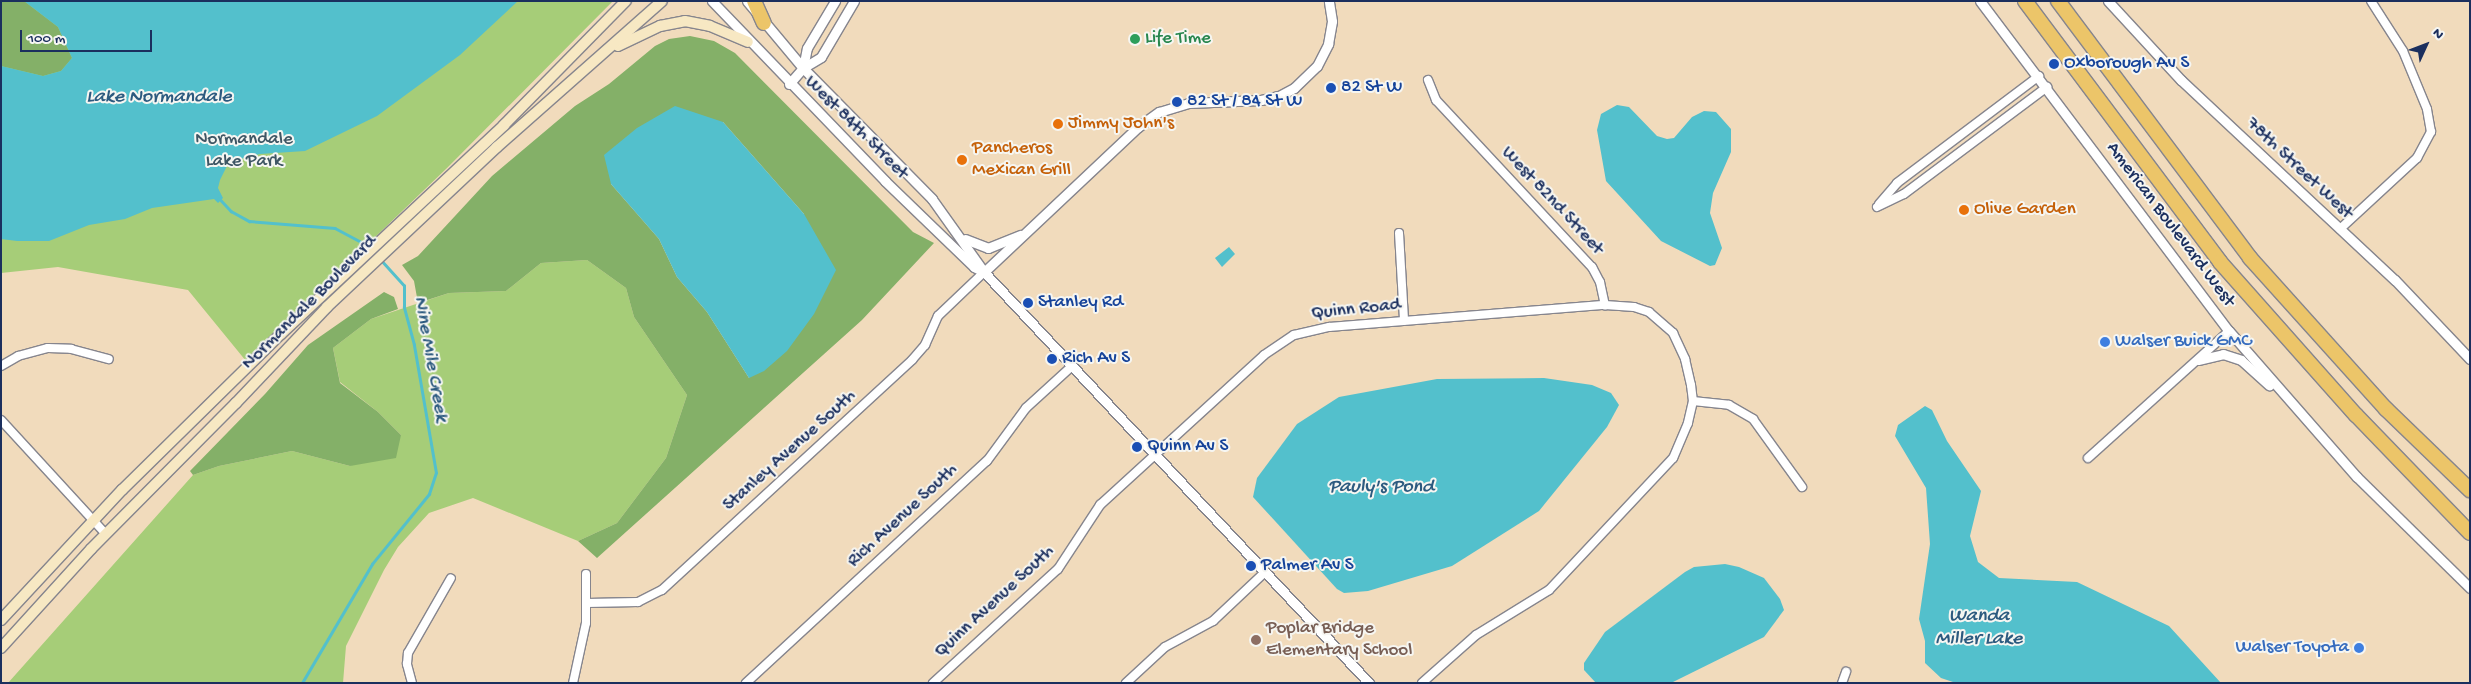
<!DOCTYPE html>
<html>
<head>
<meta charset="utf-8">
<style>
	body { margin:0 }
	#map { position:relative; width:2471px; height:684px; overflow:hidden; background:#f1dbbc; font-family:"Gochi Hand",sans-serif }
	div>[style] { position:absolute }
	[style*='--x'] { left:calc(var(--x)*1px); top:calc(var(--y)*1px); width:calc(var(--w)*1px); rotate:calc(var(--a)*1deg) }
	.green>* { inset:0; background:#a6cd78 }
	.forest>* { inset:0; background:#84b068 }
	.water>* { inset:0; background:#53c0cc }
	.stream>* { height:2.5px; margin:-1.25px; padding:0 1.25px; transform-origin:1.25px; border-radius:1.25px; background:#53c0cc }
	.roads { filter:drop-shadow(1px 0 #86858d) drop-shadow(-1px 0 #86858d) drop-shadow(0 1px #86858d) drop-shadow(0 -1px #86858d) }
	.minor>* { height:8px; margin:-4px; padding:0 4px; transform-origin:4px; border-radius:4px; background:#fff }
	.tertiary>* { height:9px; margin:-4.5px; padding:0 4.5px; transform-origin:4.5px; border-radius:4.5px; background:#fff }
	.secondary>* { height:10px; margin:-5px; padding:0 5px; transform-origin:5px; border-radius:5px; background:#f7e8c3 }
	.motorway>* { height:14px; margin:-7px; padding:0 7px; transform-origin:7px; border-radius:7px; background:#ecc569 }
	.dots>* { width:14px; height:14px; translate:-50% -50%; box-sizing:border-box; border:2px solid #f6f6f2; border-radius:50% }
	span { translate:-50% -50%; white-space:nowrap; text-align:center; line-height:1.15; -webkit-text-stroke:4px #f6f6f2; paint-order:stroke }
	.leisure-label { font-size:19px; color:#27864d }
	.left { translate:0 -50%; text-align:left }
	.transit-label { font-size:19px; color:#164399 }
	.food-label { font-size:19px; color:#c56008 }
	.street-label { font-size:19px; color:#1b2f5e }
	.park-label { font-size:19px; color:#3e5664 }
	.shop-label { font-size:19px; color:#366cbe }
	.right { translate:-100% -50%; text-align:right }
	.education-label { font-size:19px; color:#785e54 }
	.water-label { font-size:20px; color:#2c5a7f; font-style:italic }
	.frame { position:absolute; inset:0; border:2px solid #1b2f5e; pointer-events:none }
	.north { position:absolute; left:2401px; top:20px; width:50px; height:50px; -webkit-text-stroke:4px #f6f6f2; paint-order:stroke; rotate:47deg; font-size:14px; font-weight:700; line-height:20px; text-align:center; color:#1b2f5e }
	.north::after { content:''; display:block; margin:auto; width:18px; height:22px; background:#1b2f5e; clip-path:polygon(50% 0,100% 100%,50% 72%,0 100%) }
	.scale { position:absolute; left:20px; top:30px; width:132px; height:22px; box-sizing:border-box; border:2px solid #1b2f5e; border-top:0; padding-left:6px; font-size:15px; line-height:18px; white-space:nowrap; color:#1b2f5e; -webkit-text-stroke:4px #f6f6f2; paint-order:stroke }
</style>
</head>
<body>
<div id="map">
	<div class="green">
		<div style="clip-path:polygon(1px 1px,613px 1px,447px 168px,246px 361px,188px 290px,58px 267px,1px 273px)"></div>
		<div style="clip-path:polygon(587px 260px,626px 288px,634px 317px,687px 395px,666px 458px,617px 523px,578px 541px,473px 498px,429px 513px,398px 547px,384px 570px,346px 646px,343px 683px,8px 683px,193px 475px,219px 466px,292px 451px,350px 466px,401px 435px,378px 412px,340px 382px,333px 348px,371px 319px,449px 293px,506px 291px,541px 263px)"></div>
	</div>
	<div class="forest">
		<div style="clip-path:polygon(1px 1px,24px 1px,58px 27px,72px 58px,61px 71px,43px 76px,1px 66px)"></div>
		<div style="clip-path:polygon(evenodd,690px 36px,714px 41px,735px 53px,913px 232px,934px 243px,862px 320px,597px 558px,578px 541px,617px 523px,666px 458px,687px 395px,634px 317px,626px 288px,587px 260px,541px 263px,506px 291px,449px 293px,418px 303px,414px 281px,402px 265px,418px 256px,492px 176px,575px 106px,609px 84px,655px 46px,669px 39px,690px 36px,723px 122px,804px 214px,749px 378px,707px 312px,677px 277px,659px 239px,611px 184px,723px 122px)"></div>
		<div style="clip-path:polygon(384px 292px,394px 297px,398px 309px,371px 319px,333px 348px,340px 383px,378px 412px,401px 435px,396px 458px,350px 466px,292px 451px,219px 466px,193px 475px,190px 471px,265px 394px,308px 345px)"></div>
	</div>
	<div class="water">
		<div style="clip-path:polygon(24px 1px,518px 1px,460px 55px,377px 116px,305px 151px,260px 154px,229px 162px,220px 180px,218px 188px,223px 198px,218px 203px,214px 199px,152px 208px,125px 219px,89px 225px,49px 241px,17px 241px,1px 239px,1px 66px,43px 76px,61px 71px,72px 58px,58px 27px)"></div>
		<div style="clip-path:polygon(1617px 105px,1629px 107px,1657px 136px,1667px 139px,1674px 138px,1692px 117px,1704px 111px,1716px 112px,1731px 129px,1731px 152px,1713px 193px,1710px 213px,1722px 248px,1715px 265px,1710px 266px,1661px 241px,1606px 181px,1597px 130px,1601px 114px)"></div>
		<div style="clip-path:polygon(675px 106px,723px 122px,804px 214px,836px 270px,814px 314px,787px 351px,764px 371px,749px 378px,707px 312px,677px 277px,659px 239px,611px 184px,604px 155px,637px 128px)"></div>
		<div style="clip-path:polygon(1229px 247px,1235px 254px,1222px 267px,1215px 258px)"></div>
		<div style="clip-path:polygon(1544px 378px,1592px 385px,1611px 393px,1619px 405px,1607px 427px,1539px 511px,1452px 566px,1368px 591px,1344px 593px,1337px 589px,1253px 497px,1257px 478px,1297px 424px,1339px 397px,1437px 379px)"></div>
		<div style="clip-path:polygon(1925px 406px,1932px 410px,1947px 441px,1981px 491px,1970px 536px,1978px 562px,1999px 578px,2077px 582px,2169px 626px,2221px 683px,1956px 683px,1941px 678px,1925px 663px,1925px 641px,1919px 619px,1930px 544px,1926px 488px,1895px 436px,1898px 425px)"></div>
		<div style="clip-path:polygon(1725px 564px,1739px 567px,1764px 578px,1780px 599px,1784px 610px,1764px 637px,1671px 683px,1596px 683px,1584px 670px,1584px 663px,1605px 632px,1685px 572px,1694px 567px)"></div>
	</div>
	<div class="stream">
		<div style="--x:219;--y:198;--w:18;--a:47"></div>
		<div style="--x:231;--y:211;--w:21;--a:29"></div>
		<div style="--x:249;--y:221;--w:86;--a:4.7"></div>
		<div style="--x:335;--y:228;--w:40;--a:28"></div>
		<div style="--x:302;--y:683;--w:138;--a:-59.5"></div>
		<div style="--x:372;--y:564;--w:90;--a:-50.8"></div>
		<div style="--x:429;--y:494;--w:22;--a:-72"></div>
		<div style="--x:436;--y:473;--w:130;--a:-99.8"></div>
		<div style="--x:414;--y:345;--w:39;--a:-105"></div>
		<div style="--x:404;--y:307;--w:21;--a:-90"></div>
		<div style="--x:404;--y:286;--w:36;--a:-132"></div>
	</div>
	<div class="roads">
		<div class="minor">
			<div style="--x:1428;--y:80;--w:22;--a:68"></div>
			<div style="--x:1436;--y:100;--w:229;--a:47"></div>
			<div style="--x:1592;--y:267;--w:17;--a:62"></div>
			<div style="--x:1600;--y:282;--w:24;--a:78"></div>
			<div style="--x:1879;--y:204;--w:28;--a:-49"></div>
			<div style="--x:1897;--y:183;--w:178;--a:-37"></div>
			<div style="--x:1877;--y:207;--w:30;--a:-26"></div>
			<div style="--x:1904;--y:194;--w:179;--a:-36.8"></div>
			<div style="--x:2340;--y:229;--w:105;--a:-42.7"></div>
			<div style="--x:2417;--y:158;--w:30;--a:-62"></div>
			<div style="--x:2431;--y:132;--w:23;--a:-100"></div>
			<div style="--x:2427;--y:109;--w:63;--a:-112.5"></div>
			<div style="--x:2403;--y:51;--w:59;--a:-122.6"></div>
			<div style="--x:1399;--y:233;--w:88;--a:86.7"></div>
			<div style="--x:1;--y:366;--w:20;--a:-30"></div>
			<div style="--x:18;--y:356;--w:31;--a:-15"></div>
			<div style="--x:48;--y:348;--w:23;--a:2"></div>
			<div style="--x:71;--y:349;--w:39;--a:15"></div>
			<div style="--x:1693;--y:401;--w:36;--a:6"></div>
			<div style="--x:1729;--y:405;--w:28;--a:30"></div>
			<div style="--x:1753;--y:419;--w:84;--a:54.2"></div>
			<div style="--x:1;--y:420;--w:155;--a:47.4"></div>
			<div style="--x:2088;--y:458;--w:190;--a:-42"></div>
			<div style="--x:587;--y:603;--w:51;--a:-1.1"></div>
			<div style="--x:638;--y:602;--w:27;--a:-27"></div>
			<div style="--x:662;--y:590;--w:340;--a:-42.6"></div>
			<div style="--x:912;--y:360;--w:20;--a:-49"></div>
			<div style="--x:925;--y:345;--w:32;--a:-66"></div>
			<div style="--x:938;--y:316;--w:64;--a:-43.7"></div>
			<div style="--x:412;--y:683;--w:20;--a:-105"></div>
			<div style="--x:407;--y:664;--w:11;--a:-85"></div>
			<div style="--x:408;--y:653;--w:86;--a:-60.2"></div>
			<div style="--x:573;--y:683;--w:61;--a:-77.8"></div>
			<div style="--x:586;--y:623;--w:49;--a:-90"></div>
			<div style="--x:746;--y:683;--w:328;--a:-42.7"></div>
			<div style="--x:987;--y:461;--w:66;--a:-53.7"></div>
			<div style="--x:1026;--y:408;--w:62;--a:-42.4"></div>
			<div style="--x:933;--y:683;--w:169;--a:-42.4"></div>
			<div style="--x:1058;--y:569;--w:77;--a:-56.7"></div>
			<div style="--x:1100;--y:505;--w:222;--a:-42.4"></div>
			<div style="--x:1264;--y:355;--w:36;--a:-34"></div>
			<div style="--x:1294;--y:335;--w:36;--a:-13"></div>
			<div style="--x:1329;--y:327;--w:277;--a:-4.6"></div>
			<div style="--x:1605;--y:305;--w:29;--a:4"></div>
			<div style="--x:1634;--y:307;--w:16;--a:18"></div>
			<div style="--x:1649;--y:312;--w:32;--a:41"></div>
			<div style="--x:1673;--y:333;--w:29;--a:65"></div>
			<div style="--x:1685;--y:359;--w:27;--a:77"></div>
			<div style="--x:1691;--y:385;--w:16;--a:83"></div>
			<div style="--x:1693;--y:401;--w:23;--a:103"></div>
			<div style="--x:1688;--y:423;--w:38;--a:113"></div>
			<div style="--x:1673;--y:458;--w:181;--a:133.2"></div>
			<div style="--x:1549;--y:590;--w:86;--a:148.3"></div>
			<div style="--x:1476;--y:635;--w:72;--a:138.4"></div>
			<div style="--x:1126;--y:683;--w:53;--a:-42.7"></div>
			<div style="--x:1165;--y:647;--w:55;--a:-28.4"></div>
			<div style="--x:1213;--y:621;--w:71;--a:-43.3"></div>
			<div style="--x:1842;--y:683;--w:12;--a:-70"></div>
		</div>
		<div class="tertiary">
			<div style="--x:712;--y:1;--w:250;--a:46.1"></div>
			<div style="--x:885;--y:181;--w:124;--a:44"></div>
			<div style="--x:974;--y:267;--w:11;--a:27"></div>
			<div style="--x:747;--y:1;--w:87;--a:50.1"></div>
			<div style="--x:803;--y:68;--w:184;--a:45.4"></div>
			<div style="--x:932;--y:199;--w:90;--a:54.5"></div>
			<div style="--x:984;--y:272;--w:563;--a:46.87"></div>
			<div style="--x:1980;--y:1;--w:413;--a:53"></div>
			<div style="--x:2229;--y:331;--w:194;--a:48.8"></div>
			<div style="--x:2357;--y:477;--w:158;--a:44.5"></div>
			<div style="--x:2108;--y:1;--w:108;--a:47.3"></div>
			<div style="--x:2181;--y:80;--w:293;--a:43.1"></div>
			<div style="--x:2395;--y:280;--w:109;--a:46.5"></div>
			<div style="--x:803;--y:68;--w:20;--a:-79"></div>
			<div style="--x:807;--y:48;--w:55;--a:-59.2"></div>
			<div style="--x:789;--y:84;--w:21;--a:-49"></div>
			<div style="--x:803;--y:68;--w:21;--a:-31"></div>
			<div style="--x:821;--y:57;--w:65;--a:-59.5"></div>
			<div style="--x:965;--y:239;--w:25;--a:21"></div>
			<div style="--x:988;--y:248;--w:35;--a:-22"></div>
			<div style="--x:984;--y:272;--w:212;--a:-43.3"></div>
			<div style="--x:1138;--y:127;--w:26;--a:-36"></div>
			<div style="--x:1159;--y:112;--w:31;--a:-17"></div>
			<div style="--x:1189;--y:103;--w:72;--a:-2.4"></div>
			<div style="--x:1261;--y:100;--w:18;--a:-13"></div>
			<div style="--x:1279;--y:96;--w:17;--a:-28"></div>
			<div style="--x:1294;--y:88;--w:32;--a:-44"></div>
			<div style="--x:1317;--y:66;--w:25;--a:-63"></div>
			<div style="--x:1328;--y:44;--w:23;--a:-80"></div>
			<div style="--x:1332;--y:21;--w:20;--a:-99"></div>
			<div style="--x:2198;--y:360;--w:26;--a:-13"></div>
			<div style="--x:2223;--y:354;--w:19;--a:18"></div>
			<div style="--x:2241;--y:360;--w:38;--a:42"></div>
		</div>
		<div class="secondary">
			<div style="--x:618;--y:46;--w:47;--a:-25.5"></div>
			<div style="--x:660;--y:26;--w:25;--a:-11"></div>
			<div style="--x:685;--y:21;--w:25;--a:11"></div>
			<div style="--x:710;--y:26;--w:41;--a:22.8"></div>
			<div style="--x:1;--y:620;--w:178;--a:-47.1"></div>
			<div style="--x:122;--y:490;--w:223;--a:-44.5"></div>
			<div style="--x:281;--y:334;--w:306;--a:-43.1"></div>
			<div style="--x:504;--y:125;--w:174;--a:-45.5"></div>
			<div style="--x:1;--y:648;--w:134;--a:-47.7"></div>
			<div style="--x:91;--y:549;--w:206;--a:-45.2"></div>
			<div style="--x:236;--y:403;--w:132;--a:-46.5"></div>
			<div style="--x:327;--y:307;--w:233;--a:-43.3"></div>
			<div style="--x:497;--y:147;--w:220;--a:-41.5"></div>
		</div>
		<div class="motorway">
			<div style="--x:754;--y:1;--w:24;--a:66"></div>
			<div style="--x:2025;--y:1;--w:326;--a:53.2"></div>
			<div style="--x:2220;--y:262;--w:205;--a:48.4"></div>
			<div style="--x:2356;--y:415;--w:164;--a:46"></div>
			<div style="--x:2058;--y:1;--w:321;--a:53.2"></div>
			<div style="--x:2250;--y:258;--w:203;--a:48"></div>
			<div style="--x:2386;--y:409;--w:117;--a:44"></div>
		</div>
	</div>
	<div class="dots">
		<div style="left:1135px;top:39px;background:#2e9e5b"></div>
		<div style="left:2054px;top:64px;background:#1a4fb4"></div>
		<div style="left:1331px;top:88px;background:#1a4fb4"></div>
		<div style="left:1177px;top:102px;background:#1a4fb4"></div>
		<div style="left:1058px;top:124px;background:#e8710a"></div>
		<div style="left:962px;top:160px;background:#e8710a"></div>
		<div style="left:1964px;top:210px;background:#e8710a"></div>
		<div style="left:1028px;top:303px;background:#1a4fb4"></div>
		<div style="left:2105px;top:342px;background:#3f7fe0"></div>
		<div style="left:1052px;top:359px;background:#1a4fb4"></div>
		<div style="left:1137px;top:447px;background:#1a4fb4"></div>
		<div style="left:1251px;top:566px;background:#1a4fb4"></div>
		<div style="left:1256px;top:640px;background:#8d6e63"></div>
		<div style="left:2359px;top:648px;background:#3f7fe0"></div>
	</div>
	<div class="leisure-label">
		<span class="left" style="left:1145px;top:39px">Life Time</span>
	</div>
	<div class="transit-label">
		<span class="left" style="left:2064px;top:64px">Oxborough Av S</span>
		<span class="left" style="left:1341px;top:88px">82 St W</span>
		<span class="left" style="left:1187px;top:102px">82 St / 84 St W</span>
		<span class="left" style="left:1038px;top:303px">Stanley Rd</span>
		<span class="left" style="left:1062px;top:359px">Rich Av S</span>
		<span class="left" style="left:1147px;top:447px">Quinn Av S</span>
		<span class="left" style="left:1261px;top:566px">Palmer Av S</span>
	</div>
	<div class="food-label">
		<span class="left" style="left:1068px;top:124px">Jimmy John's</span>
		<span class="left" style="left:972px;top:160px">Pancheros<br>Mexican Grill</span>
		<span class="left" style="left:1974px;top:210px">Olive Garden</span>
	</div>
	<div class="street-label">
		<span style="left:856px;top:128px;rotate:45deg">West 84th Street</span>
		<span style="left:2299px;top:169px;rotate:43deg">78th Street West</span>
		<span style="left:1552px;top:201px;rotate:47deg">West 82nd Street</span>
		<span style="left:2170px;top:225px;rotate:53deg">American Boulevard West</span>
		<span style="left:310px;top:303px;rotate:-45deg">Normandale Boulevard</span>
		<span style="left:1356px;top:310px;rotate:-6deg">Quinn Road</span>
		<span style="left:790px;top:451px;rotate:-42deg">Stanley Avenue South</span>
		<span style="left:903px;top:516px;rotate:-43deg">Rich Avenue South</span>
		<span style="left:995px;top:602px;rotate:-43deg">Quinn Avenue South</span>
	</div>
	<div class="park-label">
		<span style="left:244px;top:151px">Normandale<br>Lake Park</span>
	</div>
	<div class="shop-label">
		<span class="left" style="left:2115px;top:342px">Walser Buick GMC</span>
		<span class="right" style="left:2349px;top:648px">Walser Toyota</span>
	</div>
	<div class="education-label">
		<span class="left" style="left:1266px;top:640px">Poplar Bridge<br>Elementary School</span>
	</div>
	<div class="water-label">
		<span style="left:159px;top:97px">Lake Normandale</span>
		<span style="left:430px;top:359px;rotate:80deg">Nine Mile Creek</span>
		<span style="left:1381px;top:487px">Pauly's Pond</span>
		<span style="left:1979px;top:628px">Wanda<br>Miller Lake</span>
	</div>
	<div class="frame"></div>
	<div class="north">N</div>
	<div class="scale">100 m</div>
</div>
</body>
</html>
